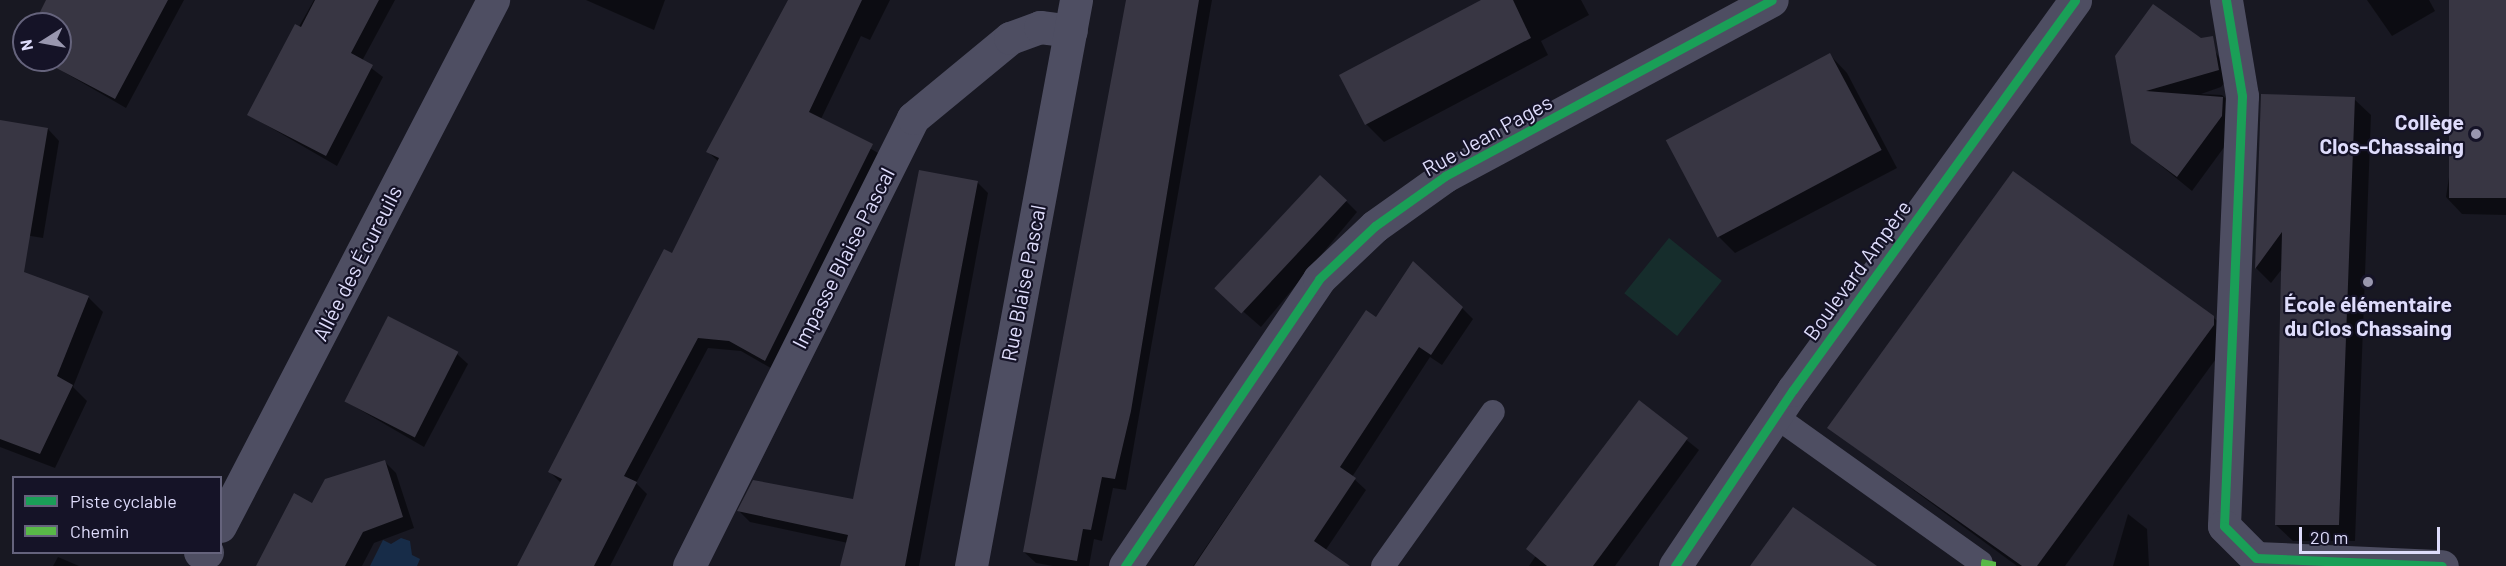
<!DOCTYPE html>
<html>
<head>
<meta charset="utf-8">
<style>
	body { margin:0 }
	#map { position:relative; width:2506px; height:566px; overflow:hidden; background:#181822; font-family:Barlow,sans-serif }
	div>[style] { position:absolute }
	[style*='--x'] { left:calc(var(--x)*1px); top:calc(var(--y)*1px); width:calc(var(--w)*1px); rotate:calc(var(--a)*1deg) }
	.green>* { inset:0; background:#162d2c; transform-origin:0 0 }
	.water>* { inset:0; background:#172c48 }
	.shadow>* { inset:0; background:#0007 }
	.building>* { inset:0; background:#383643; transform-origin:0 0 }
	.lane>* { height:24px; margin:-12px; padding:0 12px; transform-origin:12px; border-radius:12px; background:#4e4e62 }
	.street>* { height:33px; margin:-16.5px; padding:0 16.5px; transform-origin:16.5px; border-radius:16.5px; background:#4e4e62 }
	.quiet>* { height:8px; margin-top:-4px; transform-origin:0; background:repeating-linear-gradient(90deg,#58b947 0 15px,transparent 0 23px) }
	.cycleway>* { height:9px; margin:-4.5px; padding:0 4.5px; transform-origin:4.5px; border-radius:4.5px; background:#1a9f57 }
	.dots>* { width:16px; height:16px; translate:-50% -50%; box-sizing:border-box; border:3px solid #151327; border-radius:50% }
	span { translate:-50% -50%; white-space:nowrap; text-align:center; line-height:1.15; -webkit-text-stroke:4.5px #151327; paint-order:stroke }
	.poi-label { font-size:21px; color:#dedcfb; font-weight:700 }
	.right { translate:-100% -50%; text-align:right }
	.street-label { font-size:21px; color:#dedcfb }
	.legend { position:absolute; left:12px; top:476px; width:210px; height:78px; box-sizing:border-box; background:#151327; border:2px solid #65637c; margin:0; padding:8px 10px; list-style:none; font-size:18px; color:#dedcfb }
	.legend li { display:flex; align-items:center; gap:12px; height:30px }
	.legend b { width:30px; border:2px solid #65637c }
	.north { position:absolute; left:12px; top:12px; width:60px; height:60px; box-sizing:border-box; background:#151327; border:2px solid #65637c; border-radius:50%; rotate:259deg; font-size:16px; font-weight:700; line-height:24px; text-align:center; color:#dedcfb }
	.north::after { content:''; display:block; margin:auto; width:21px; height:27px; background:#9997af; clip-path:polygon(50% 0,100% 100%,50% 72%,0 100%) }
	.scale { position:absolute; left:2299px; top:527px; width:141px; height:27px; box-sizing:border-box; border:3px solid #dedcfb; border-top:0; padding-left:8px; font-size:18px; line-height:21px; white-space:nowrap; color:#dedcfb; -webkit-text-stroke:4px #151327; paint-order:stroke }
</style>
</head>
<body>
<div id="map">
	<div class="green">
		<div style="left:1669px;top:238px;width:68px;height:71px;rotate:39deg"></div>
	</div>
	<div class="water">
		<div style="clip-path:polygon(401px 538px,410px 541px,412px 555px,420px 559px,417px 566px,370px 566px,383px 540px,391px 544px)"></div>
	</div>
	<div class="shadow">
		<div style="clip-path:polygon(48px 0,184px 0,126px 108px,43px 60px,60px 60px,60px 24px,45px 24px)"></div>
		<div style="clip-path:polygon(314px 0,395px 0,362px 61px,383px 77px,337px 166px,249px 115px)"></div>
		<div style="clip-path:polygon(586px 0,665px 0,654px 30px)"></div>
		<div style="clip-path:polygon(790px 0,890px 0,870px 40px,861px 36px,821px 119px,883px 156px,776px 371px,741px 351px,708px 348px,636px 483px,647px 494px,610px 566px,519px 566px,561px 483px,550px 472px,673px 255px,719px 162px,708px 152px)"></div>
		<div style="clip-path:polygon(1129px 0,1212px 0,1126px 490px,1113px 488px,1102px 541px,1094px 539px,1089px 566px,1053px 566px,1036px 563px,1024px 552px)"></div>
		<div style="clip-path:polygon(1484px 0,1581px 0,1589px 15px,1541px 41px,1548px 55px,1384px 142px,1366px 124px)"></div>
		<div style="clip-path:polygon(2367px 0,2429px 0,2435px 11px,2392px 36px)"></div>
		<div style="clip-path:polygon(2476px 0,2506px 0,2506px 215px,2462px 214px,2446px 197px)"></div>
		<div style="clip-path:polygon(2214px 50px,2231px 75px,2221px 87px,2201px 94px,2222px 95px,2237px 109px,2236px 131px,2192px 191px,2132px 142px,2116px 56px)"></div>
		<div style="clip-path:polygon(1830px 55px,1847px 73px,1897px 168px,1735px 253px,1718px 236px)"></div>
		<div style="clip-path:polygon(2262px 96px,2354px 99px,2371px 115px,2355px 541px,2293px 541px,2276px 525px,2282px 269px,2271px 283px,2256px 268px)"></div>
		<div style="clip-path:polygon(0 121px,48px 129px,59px 141px,43px 238px,0 231px)"></div>
		<div style="clip-path:polygon(977px 182px,988px 193px,919px 566px,844px 566px,848px 543px,750px 522px,739px 511px,854px 501px)"></div>
		<div style="clip-path:polygon(1346px 201px,1357px 212px,1261px 327px,1222px 293px)"></div>
		<div style="clip-path:polygon(0 289px,88px 297px,103px 312px,73px 387px,87px 401px,55px 468px,0 447px)"></div>
		<div style="clip-path:polygon(1462px 308px,1473px 319px,1442px 365px,1430px 357px,1352px 477px,1366px 490px,1325px 551px,1329px 566px,1193px 566px,1366px 312px,1376px 319px)"></div>
		<div style="clip-path:polygon(2213px 317px,2230px 334px,2229px 341px,2065px 566px,2017px 566px,1829px 428px)"></div>
		<div style="clip-path:polygon(457px 354px,468px 364px,424px 447px,345px 401px)"></div>
		<div style="clip-path:polygon(1639px 402px,1699px 450px,1615px 566px,1529px 566px)"></div>
		<div style="clip-path:polygon(385px 462px,396px 473px,414px 528px,374px 543px,362px 566px,258px 566px)"></div>
		<div style="clip-path:polygon(2128px 514px,2147px 529px,2149px 566px,2113px 566px)"></div>
		<div style="clip-path:polygon(58px 557px,79px 566px,53px 566px)"></div>
	</div>
	<div class="building">
		<div style="clip-path:polygon(46px 0,168px 0,115px 99px,41px 60px,60px 60px,60px 24px,34px 24px)"></div>
		<div style="clip-path:polygon(315px 0,379px 0,351px 53px,373px 65px,326px 156px,247px 115px,295px 24px,301px 27px)"></div>
		<div style="clip-path:polygon(788px 0,862px 0,809px 112px,873px 144px,765px 361px,729px 341px,698px 338px,624px 476px,637px 482px,594px 566px,517px 566px,562px 479px,548px 472px,664px 249px,672px 253px,719px 158px,706px 152px)"></div>
		<div style="clip-path:polygon(1126px 0,1199px 0,1131px 411px,1115px 479px,1102px 477px,1091px 530px,1083px 529px,1077px 561px,1023px 552px)"></div>
		<div style="clip-path:polygon(1481px 0,1513px 0,1531px 38px,1365px 125px,1339px 75px)"></div>
		<div style="left:2449px;top:0;width:57px;height:198px"></div>
		<div style="clip-path:polygon(2153px 4px,2201px 38px,2213px 36px,2219px 70px,2146px 91px,2223px 97px,2222px 116px,2177px 177px,2131px 143px,2115px 56px)"></div>
		<div style="left:1830px;top:53px;width:110px;height:186px;rotate:62deg"></div>
		<div style="clip-path:polygon(2261px 94px,2355px 97px,2339px 525px,2275px 525px,2282px 232px,2255px 269px)"></div>
		<div style="clip-path:polygon(0 120px,48px 128px,24px 272px,89px 296px,57px 376px,73px 385px,40px 454px,0 439px)"></div>
		<div style="clip-path:polygon(919px 170px,978px 181px,905px 566px,840px 566px,848px 535px,737px 511px,753px 480px,853px 499px)"></div>
		<div style="clip-path:polygon(2013px 171px,2214px 316px,2214px 325px,2037px 566px,2022px 566px,1827px 428px)"></div>
		<div style="left:1320px;top:175px;width:37px;height:155px;rotate:43deg"></div>
		<div style="clip-path:polygon(1413px 261px,1463px 307px,1431px 355px,1419px 347px,1340px 467px,1356px 478px,1314px 541px,1350px 566px,1194px 566px,1366px 310px,1376px 317px)"></div>
		<div style="left:388px;top:316px;width:79px;height:96px;rotate:27deg"></div>
		<div style="clip-path:polygon(1639px 400px,1688px 438px,1593px 566px,1547px 566px,1526px 549px)"></div>
		<div style="clip-path:polygon(385px 460px,403px 517px,363px 532px,345px 566px,256px 566px,294px 493px,312px 503px,325px 479px)"></div>
		<div style="clip-path:polygon(1793px 507px,1877px 566px,1750px 566px)"></div>
	</div>
	<div class="lane">
		<div style="--x:1778;--y:418;--w:249;--a:35.5"></div>
		<div style="--x:1383;--y:566;--w:189;--a:-54.5"></div>
	</div>
	<div class="street">
		<div style="--x:2226;--y:0;--w:97;--a:80.5"></div>
		<div style="--x:2242;--y:96;--w:430;--a:92.4"></div>
		<div style="--x:2224;--y:526;--w:45;--a:45"></div>
		<div style="--x:2256;--y:558;--w:186;--a:2.5"></div>
		<div style="--x:220;--y:526;--w:593;--a:-62.57"></div>
		<div style="--x:200;--y:552;--w:7;--a:0"></div>
		<div style="--x:689;--y:566;--w:501;--a:-63.43"></div>
		<div style="--x:913;--y:118;--w:126;--a:-39.5"></div>
		<div style="--x:1010;--y:38;--w:32;--a:-20"></div>
		<div style="--x:1040;--y:27;--w:31;--a:7"></div>
		<div style="--x:971;--y:566;--w:576;--a:-79.49"></div>
		<div style="--x:1125;--y:566;--w:346;--a:-55.9"></div>
		<div style="--x:1319;--y:279;--w:77;--a:-43.4"></div>
		<div style="--x:1375;--y:226;--w:86;--a:-35.5"></div>
		<div style="--x:1445;--y:176;--w:371;--a:-28.3"></div>
		<div style="--x:1675;--y:566;--w:212;--a:-56.2"></div>
		<div style="--x:1793;--y:390;--w:481;--a:-54.1"></div>
	</div>
	<div class="quiet">
		<div style="--x:1981;--y:563;--w:16;--a:11"></div>
	</div>
	<div class="cycleway">
		<div style="--x:2226;--y:0;--w:97;--a:80.5"></div>
		<div style="--x:2242;--y:96;--w:430;--a:92.4"></div>
		<div style="--x:2224;--y:526;--w:45;--a:45"></div>
		<div style="--x:2256;--y:558;--w:186;--a:2.5"></div>
		<div style="--x:1125;--y:566;--w:346;--a:-55.9"></div>
		<div style="--x:1319;--y:279;--w:77;--a:-43.4"></div>
		<div style="--x:1375;--y:226;--w:86;--a:-35.5"></div>
		<div style="--x:1445;--y:176;--w:371;--a:-28.3"></div>
		<div style="--x:1675;--y:566;--w:212;--a:-56.2"></div>
		<div style="--x:1793;--y:390;--w:481;--a:-54.1"></div>
	</div>
	<div class="dots">
		<div style="left:2476px;top:134px;background:#9997af"></div>
		<div style="left:2368px;top:282px;background:#9997af"></div>
	</div>
	<div class="poi-label">
		<span class="right" style="left:2464px;top:134px">Collège<br>Clos-Chassaing</span>
		<span style="left:2368px;top:316px">École élémentaire<br>du Clos Chassaing</span>
	</div>
	<div class="street-label">
		<span style="left:1487px;top:135px;rotate:-29deg">Rue Jean Pages</span>
		<span style="left:843px;top:258px;rotate:-63deg">Impasse Blaise Pascal</span>
		<span style="left:357px;top:263px;rotate:-63deg">Allée des Écureuils</span>
		<span style="left:1857px;top:270px;rotate:-54deg">Boulevard Ampère</span>
		<span style="left:1023px;top:283px;rotate:-79deg">Rue Blaise Pascal</span>
	</div>
	<ul class="legend">
	<li><b style="height:8px;background:#1a9f57"></b>Piste cyclable</li>
	<li><b style="height:8px;background:#58b947"></b>Chemin</li>
	</ul>
	<div class="north">N</div>
	<div class="scale">20 m</div>
</div>
</body>
</html>
